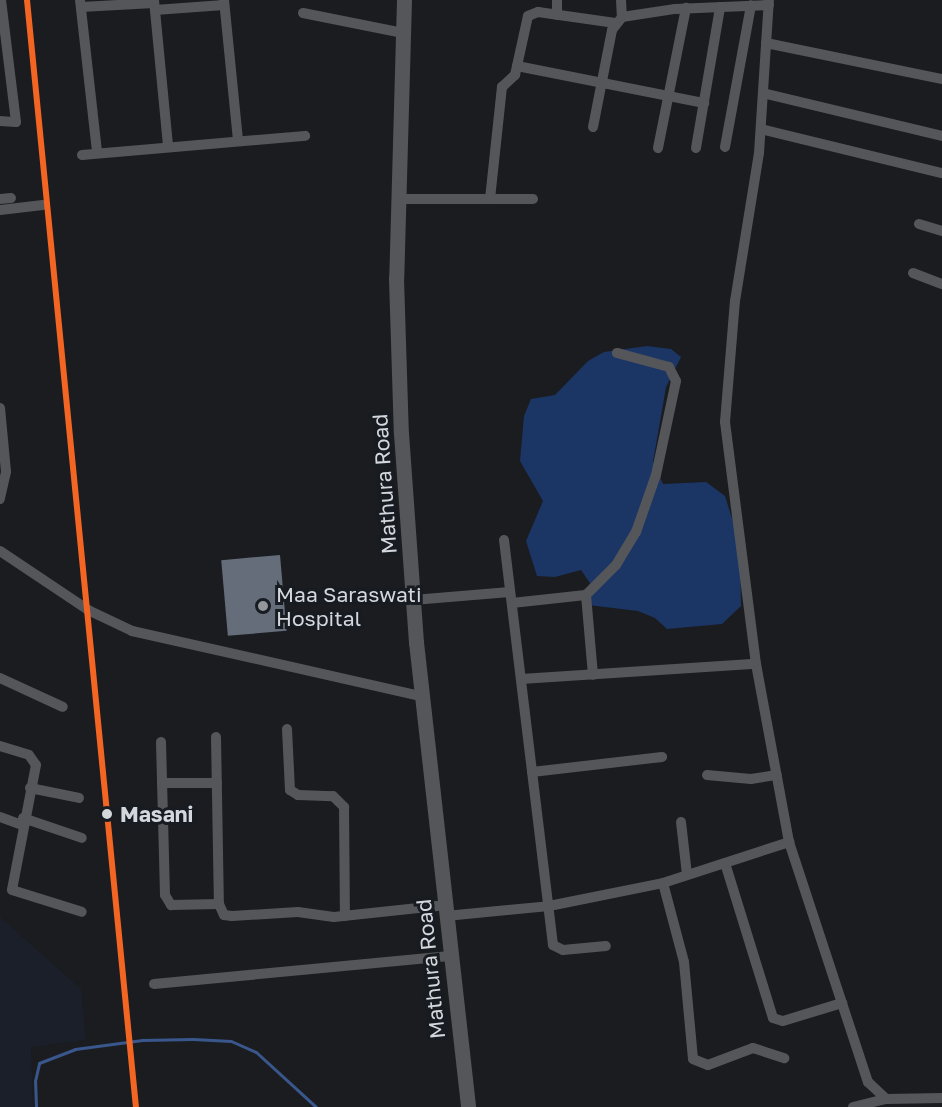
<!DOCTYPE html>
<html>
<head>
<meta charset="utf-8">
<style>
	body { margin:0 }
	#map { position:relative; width:942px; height:1107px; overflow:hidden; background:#1a1c1f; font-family:"Golos Text",sans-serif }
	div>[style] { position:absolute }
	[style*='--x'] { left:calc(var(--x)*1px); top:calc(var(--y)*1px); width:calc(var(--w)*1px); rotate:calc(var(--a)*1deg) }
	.built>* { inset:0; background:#1a1f2a }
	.green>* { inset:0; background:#1b3565 }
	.stream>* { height:3px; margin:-1.5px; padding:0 1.5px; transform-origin:1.5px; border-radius:1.5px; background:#3a578d }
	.building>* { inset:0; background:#656c7a; transform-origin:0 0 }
	.street>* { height:10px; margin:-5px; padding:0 5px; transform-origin:5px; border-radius:5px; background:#555659 }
	.secondary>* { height:15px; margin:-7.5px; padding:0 7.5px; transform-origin:7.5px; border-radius:7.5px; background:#555659 }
	.rail-1>* { height:6px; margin:-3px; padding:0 3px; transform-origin:3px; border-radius:3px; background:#f26522 }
	.dots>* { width:16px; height:16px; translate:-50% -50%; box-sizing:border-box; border:3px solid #171b22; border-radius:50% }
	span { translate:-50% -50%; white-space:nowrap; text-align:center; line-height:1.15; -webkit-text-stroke:6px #171b22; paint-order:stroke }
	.street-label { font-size:21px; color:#d4d7dc }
	.poi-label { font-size:21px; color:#d4d7dc }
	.left { translate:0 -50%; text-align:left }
	.stop-label { font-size:21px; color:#d4d7dc; font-weight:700 }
</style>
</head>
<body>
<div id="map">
	<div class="built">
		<div style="clip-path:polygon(0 917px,81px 989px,86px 1040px,31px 1047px,33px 1107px,0 1107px)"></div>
	</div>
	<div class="green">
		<div style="clip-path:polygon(647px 346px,671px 349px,681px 357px,666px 387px,653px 462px,663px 484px,706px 482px,725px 496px,740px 544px,741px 606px,722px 624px,667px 629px,655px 618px,638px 611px,588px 605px,592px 586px,581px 570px,555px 577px,537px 576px,526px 541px,543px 501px,520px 461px,524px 416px,531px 399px,555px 395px,588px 361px,604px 352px)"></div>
	</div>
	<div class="stream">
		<div style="--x:36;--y:1107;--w:26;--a:-92"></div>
		<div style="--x:35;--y:1081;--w:18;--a:-77"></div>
		<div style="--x:39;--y:1063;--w:39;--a:-21"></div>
		<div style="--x:75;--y:1049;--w:68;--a:-7.7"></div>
		<div style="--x:142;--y:1040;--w:51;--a:-1.1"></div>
		<div style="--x:193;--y:1039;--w:38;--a:3"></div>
		<div style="--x:231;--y:1041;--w:27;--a:24"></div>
		<div style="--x:256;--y:1052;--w:81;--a:42.5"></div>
	</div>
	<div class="building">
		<div style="left:280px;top:555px;width:76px;height:59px;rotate:85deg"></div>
	</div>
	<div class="street">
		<div style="--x:80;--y:0;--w:153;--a:83.6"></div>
		<div style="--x:154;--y:0;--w:147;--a:84.5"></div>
		<div style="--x:224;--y:0;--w:141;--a:84.3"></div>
		<div style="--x:621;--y:0;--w:17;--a:87"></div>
		<div style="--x:81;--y:7;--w:73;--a:-3.1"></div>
		<div style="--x:155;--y:10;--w:69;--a:-4.1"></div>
		<div style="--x:303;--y:13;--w:102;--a:11.3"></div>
		<div style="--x:557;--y:15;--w:15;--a:-90"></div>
		<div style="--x:766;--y:43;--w:180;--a:11.6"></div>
		<div style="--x:517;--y:66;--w:191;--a:11.2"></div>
		<div style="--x:763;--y:93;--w:184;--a:13.5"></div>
		<div style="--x:0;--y:121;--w:16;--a:4"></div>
		<div style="--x:16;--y:122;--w:123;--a:-97"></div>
		<div style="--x:593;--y:127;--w:99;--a:-78.9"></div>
		<div style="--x:612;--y:30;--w:16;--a:-52"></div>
		<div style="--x:622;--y:17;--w:54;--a:-8.6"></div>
		<div style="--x:675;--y:9;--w:94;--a:-2.4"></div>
		<div style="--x:761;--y:129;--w:186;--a:13.7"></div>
		<div style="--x:725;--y:147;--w:144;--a:-79.6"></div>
		<div style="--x:658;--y:148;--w:143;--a:-78.7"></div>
		<div style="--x:696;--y:148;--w:143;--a:-80.3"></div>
		<div style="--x:82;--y:155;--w:224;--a:-4.9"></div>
		<div style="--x:0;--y:199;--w:11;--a:-5"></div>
		<div style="--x:397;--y:199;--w:136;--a:0"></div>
		<div style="--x:490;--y:199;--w:113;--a:-83.9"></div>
		<div style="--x:502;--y:87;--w:18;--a:-43"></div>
		<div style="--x:515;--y:75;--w:60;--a:-77.6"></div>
		<div style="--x:528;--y:16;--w:11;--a:-22"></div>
		<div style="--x:538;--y:12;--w:78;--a:8.1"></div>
		<div style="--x:0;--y:210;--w:43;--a:-6.6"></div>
		<div style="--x:919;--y:224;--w:24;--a:17"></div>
		<div style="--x:913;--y:273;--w:31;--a:21"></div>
		<div style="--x:0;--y:408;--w:64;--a:84.6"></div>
		<div style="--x:6;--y:472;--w:28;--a:103"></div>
		<div style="--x:504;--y:540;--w:408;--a:83.1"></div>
		<div style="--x:553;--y:945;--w:11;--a:27"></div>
		<div style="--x:563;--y:950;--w:43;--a:-5.3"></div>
		<div style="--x:0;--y:551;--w:106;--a:33.8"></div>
		<div style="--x:88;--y:610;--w:49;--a:25.5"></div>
		<div style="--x:132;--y:631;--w:296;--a:12.7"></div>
		<div style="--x:586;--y:595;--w:80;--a:85"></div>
		<div style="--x:413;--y:600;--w:97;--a:-4.7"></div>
		<div style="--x:512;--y:603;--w:74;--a:-6.2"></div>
		<div style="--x:586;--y:595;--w:42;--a:-45"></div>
		<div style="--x:616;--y:565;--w:39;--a:-59"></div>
		<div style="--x:636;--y:532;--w:60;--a:-70.7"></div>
		<div style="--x:656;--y:475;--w:96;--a:-78"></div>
		<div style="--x:676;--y:381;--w:16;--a:-117"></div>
		<div style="--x:669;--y:367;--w:54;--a:-164.9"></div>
		<div style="--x:0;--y:678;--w:69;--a:24.7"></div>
		<div style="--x:521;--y:679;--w:235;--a:-3.7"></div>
		<div style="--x:287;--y:729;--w:61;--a:87.2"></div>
		<div style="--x:290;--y:790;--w:9;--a:32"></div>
		<div style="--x:298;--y:795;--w:35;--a:2"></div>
		<div style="--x:333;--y:796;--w:16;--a:45"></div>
		<div style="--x:344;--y:807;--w:109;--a:89.5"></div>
		<div style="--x:216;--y:737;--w:167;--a:89"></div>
		<div style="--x:161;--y:742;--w:153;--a:88.5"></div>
		<div style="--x:165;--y:895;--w:12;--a:59"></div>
		<div style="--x:171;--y:905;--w:48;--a:-1.2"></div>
		<div style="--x:219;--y:904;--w:12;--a:66"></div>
		<div style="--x:224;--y:915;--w:8;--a:7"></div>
		<div style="--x:232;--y:916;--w:66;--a:-3.5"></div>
		<div style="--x:298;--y:912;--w:36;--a:8"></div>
		<div style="--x:334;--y:917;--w:113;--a:-6.1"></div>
		<div style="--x:0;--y:746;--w:30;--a:17"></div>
		<div style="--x:29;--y:755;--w:12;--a:55"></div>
		<div style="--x:36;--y:765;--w:127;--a:100.9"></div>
		<div style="--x:12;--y:890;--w:73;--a:17.4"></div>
		<div style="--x:532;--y:772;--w:131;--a:-6.6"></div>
		<div style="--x:707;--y:775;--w:44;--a:5.2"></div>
		<div style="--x:751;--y:779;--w:26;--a:-9"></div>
		<div style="--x:162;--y:783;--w:55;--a:0"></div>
		<div style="--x:30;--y:788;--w:50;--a:11.5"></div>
		<div style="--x:0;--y:817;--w:23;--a:20"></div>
		<div style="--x:23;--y:818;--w:62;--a:18.7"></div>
		<div style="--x:681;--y:822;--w:53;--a:83.5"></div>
		<div style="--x:789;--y:842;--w:253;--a:71.8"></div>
		<div style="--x:868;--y:1082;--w:25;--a:43"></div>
		<div style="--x:886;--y:1099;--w:56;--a:-1"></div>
		<div style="--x:725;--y:863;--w:162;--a:72.8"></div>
		<div style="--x:773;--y:1018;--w:10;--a:17"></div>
		<div style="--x:783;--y:1021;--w:62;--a:-17"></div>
		<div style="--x:663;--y:883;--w:82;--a:75.1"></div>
		<div style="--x:684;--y:962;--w:97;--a:84.7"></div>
		<div style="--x:693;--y:1059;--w:16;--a:22"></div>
		<div style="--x:708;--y:1065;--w:48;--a:-20.7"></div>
		<div style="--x:753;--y:1048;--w:33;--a:18"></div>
		<div style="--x:446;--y:916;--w:103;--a:-5.5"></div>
		<div style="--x:549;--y:906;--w:116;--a:-11.4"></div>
		<div style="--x:663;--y:883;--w:133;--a:-18"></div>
		<div style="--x:789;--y:842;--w:181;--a:-100.5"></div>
		<div style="--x:756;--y:664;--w:244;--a:-97.3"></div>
		<div style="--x:725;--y:422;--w:121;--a:-85.3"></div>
		<div style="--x:735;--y:301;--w:150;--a:-80.8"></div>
		<div style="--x:759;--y:153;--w:153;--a:-86.3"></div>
		<div style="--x:154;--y:984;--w:297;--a:-5.4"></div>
		<div style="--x:853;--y:1107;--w:34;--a:-14"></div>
	</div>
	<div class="secondary">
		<div style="--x:404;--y:0;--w:278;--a:91.6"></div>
		<div style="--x:396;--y:278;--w:155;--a:88.2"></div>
		<div style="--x:401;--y:433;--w:210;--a:85.9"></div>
		<div style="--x:416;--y:642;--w:468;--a:83.6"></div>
	</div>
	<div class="rail-1">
		<div style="--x:27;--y:0;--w:1112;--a:84.38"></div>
	</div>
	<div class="dots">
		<div style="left:263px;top:606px;background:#93969a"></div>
		<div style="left:107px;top:814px;background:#d4d7dc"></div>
	</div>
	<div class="street-label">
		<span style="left:384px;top:484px;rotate:-94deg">Mathura Road</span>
		<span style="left:430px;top:969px;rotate:-96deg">Mathura Road</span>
	</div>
	<div class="poi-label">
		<span class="left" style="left:276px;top:606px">Maa Saraswati<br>Hospital</span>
	</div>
	<div class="stop-label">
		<span class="left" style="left:120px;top:814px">Masani</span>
	</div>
</div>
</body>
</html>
